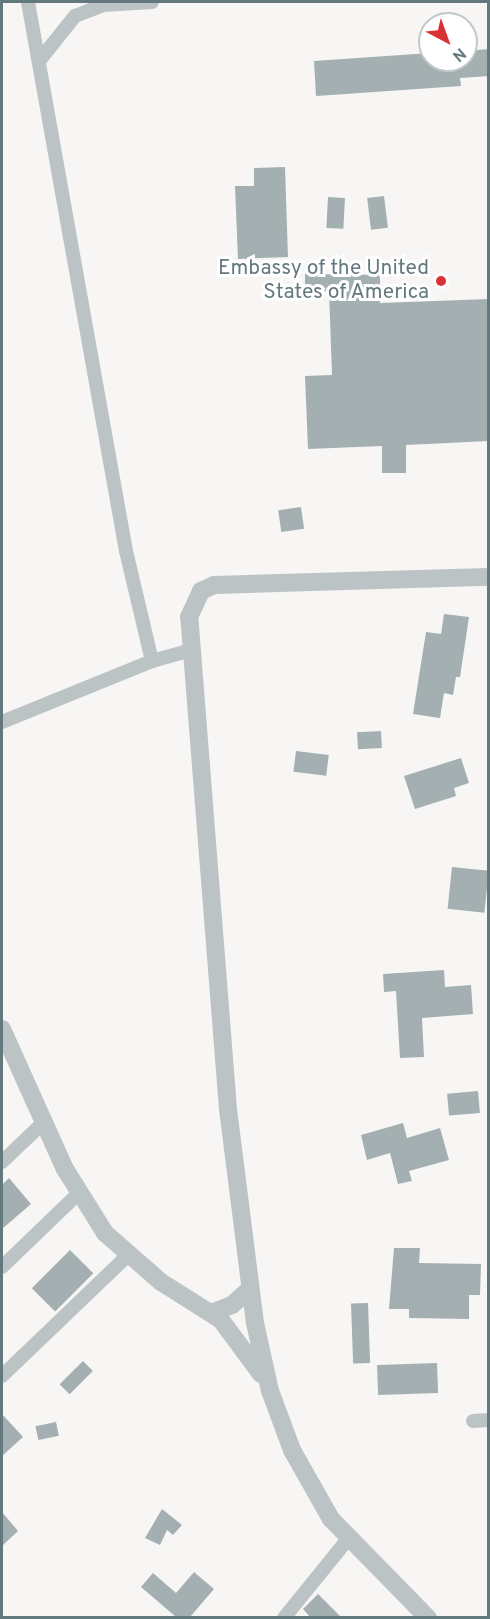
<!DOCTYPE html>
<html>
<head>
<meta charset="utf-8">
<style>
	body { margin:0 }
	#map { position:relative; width:490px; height:1619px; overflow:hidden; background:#f7f6f4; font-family:Overpass,sans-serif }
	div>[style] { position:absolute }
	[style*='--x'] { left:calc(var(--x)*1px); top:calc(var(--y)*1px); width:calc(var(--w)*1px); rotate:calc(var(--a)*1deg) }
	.building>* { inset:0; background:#a3afb1; transform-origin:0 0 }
	.minor>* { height:14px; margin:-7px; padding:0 7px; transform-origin:7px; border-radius:7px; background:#bcc3c4 }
	.tertiary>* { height:18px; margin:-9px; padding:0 9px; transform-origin:9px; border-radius:9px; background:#bcc3c4 }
	.dots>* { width:16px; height:16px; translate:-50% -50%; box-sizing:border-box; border:3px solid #fff; border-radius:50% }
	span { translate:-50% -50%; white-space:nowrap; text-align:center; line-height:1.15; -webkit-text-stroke:6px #fff; paint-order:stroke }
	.poi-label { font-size:21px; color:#64797d }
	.right { translate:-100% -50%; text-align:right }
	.frame { position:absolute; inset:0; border:3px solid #64797d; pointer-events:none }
	.north { position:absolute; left:418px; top:12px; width:60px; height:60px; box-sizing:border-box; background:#fff; border:2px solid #c1c9cb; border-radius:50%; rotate:139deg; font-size:16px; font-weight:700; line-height:24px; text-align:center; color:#64797d }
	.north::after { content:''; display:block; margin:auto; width:21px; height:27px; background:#d93234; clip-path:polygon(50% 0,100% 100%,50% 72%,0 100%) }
</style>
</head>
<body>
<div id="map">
	<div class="building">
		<div style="clip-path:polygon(489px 49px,489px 76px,460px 78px,461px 86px,316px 96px,314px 61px,430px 53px,430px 60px,466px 60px,466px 51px)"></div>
		<div style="clip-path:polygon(285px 167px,288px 257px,238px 259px,235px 186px,254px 186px,254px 168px)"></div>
		<div style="left:384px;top:196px;width:32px;height:17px;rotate:83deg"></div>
		<div style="left:328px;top:197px;width:17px;height:31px;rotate:3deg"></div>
		<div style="clip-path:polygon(305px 274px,380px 275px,380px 303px,489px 299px,489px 441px,406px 445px,406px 473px,382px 473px,382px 446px,308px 449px,305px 376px,332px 375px,329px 291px,305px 290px)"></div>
		<div style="left:301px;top:507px;width:22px;height:23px;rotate:82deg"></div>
		<div style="clip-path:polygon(444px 614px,469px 617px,460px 677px,456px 677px,453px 695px,444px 693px,440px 718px,413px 714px,426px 632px,441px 634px)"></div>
		<div style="left:381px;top:731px;width:17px;height:24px;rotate:87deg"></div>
		<div style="left:296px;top:751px;width:33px;height:21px;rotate:7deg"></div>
		<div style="clip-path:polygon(461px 758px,469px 783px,454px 788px,456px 796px,415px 809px,404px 776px)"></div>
		<div style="left:452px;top:867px;width:37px;height:42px;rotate:6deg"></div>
		<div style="clip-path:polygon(444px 970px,445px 987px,471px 985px,473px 1014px,422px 1018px,424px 1057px,400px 1058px,396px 991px,384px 992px,383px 974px)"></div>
		<div style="left:478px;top:1091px;width:22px;height:31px;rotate:85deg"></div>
		<div style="clip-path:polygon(403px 1123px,407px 1138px,440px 1128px,449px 1160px,409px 1171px,412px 1181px,398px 1184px,390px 1153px,367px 1160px,361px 1135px)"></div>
		<div style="clip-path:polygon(9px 1178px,31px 1204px,2px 1229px,2px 1185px)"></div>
		<div style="clip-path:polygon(394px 1248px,420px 1248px,419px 1263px,481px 1264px,480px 1295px,469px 1295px,469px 1319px,409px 1318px,409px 1309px,389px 1309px)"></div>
		<div style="left:70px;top:1250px;width:33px;height:54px;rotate:45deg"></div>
		<div style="left:368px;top:1303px;width:60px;height:17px;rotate:88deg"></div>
		<div style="left:83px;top:1361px;width:14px;height:33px;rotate:45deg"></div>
		<div style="left:437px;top:1363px;width:30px;height:60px;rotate:88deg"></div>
		<div style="clip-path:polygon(2px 1414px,23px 1437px,2px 1456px)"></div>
		<div style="left:56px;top:1422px;width:14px;height:21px;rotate:78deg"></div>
		<div style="clip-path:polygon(162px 1509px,182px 1525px,173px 1535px,167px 1530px,160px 1545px,145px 1538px)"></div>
		<div style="clip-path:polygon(2px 1512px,18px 1531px,2px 1546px)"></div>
		<div style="clip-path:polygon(194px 1572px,214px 1589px,190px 1617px,176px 1617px,141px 1587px,153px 1573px,176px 1593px)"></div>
		<div style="clip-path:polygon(318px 1594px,341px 1617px,310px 1617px,303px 1609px)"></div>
	</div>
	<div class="minor">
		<div style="--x:28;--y:2;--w:558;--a:79.88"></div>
		<div style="--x:126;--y:551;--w:113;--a:76.7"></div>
		<div style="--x:39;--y:61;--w:58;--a:-51.3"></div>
		<div style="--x:75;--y:16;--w:30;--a:-21"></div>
		<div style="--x:103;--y:5;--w:49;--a:-3.5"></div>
		<div style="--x:2;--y:722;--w:162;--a:-22.1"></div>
		<div style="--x:152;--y:661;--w:41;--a:-15.4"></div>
		<div style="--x:2;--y:1162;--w:57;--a:-43.6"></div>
		<div style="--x:2;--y:1267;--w:107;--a:-43.9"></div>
		<div style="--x:2;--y:1376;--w:175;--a:-43.8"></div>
		<div style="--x:473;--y:1421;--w:15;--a:-4"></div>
		<div style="--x:284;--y:1618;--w:102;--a:-51"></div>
	</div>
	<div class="tertiary">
		<div style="--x:2;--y:1029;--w:154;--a:65.8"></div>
		<div style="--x:65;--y:1169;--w:75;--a:58"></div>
		<div style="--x:105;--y:1233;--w:74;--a:41.2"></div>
		<div style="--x:161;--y:1282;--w:71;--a:32.3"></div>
		<div style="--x:221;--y:1320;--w:67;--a:53.5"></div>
		<div style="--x:211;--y:1313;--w:22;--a:-21"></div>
		<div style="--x:232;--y:1305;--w:24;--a:-42"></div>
		<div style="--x:428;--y:1618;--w:139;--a:-134.4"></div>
		<div style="--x:331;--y:1519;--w:79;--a:-119.5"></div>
		<div style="--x:292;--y:1450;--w:63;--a:-110.4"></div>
		<div style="--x:270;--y:1391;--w:70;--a:-102.4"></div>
		<div style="--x:255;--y:1323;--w:216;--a:-97.2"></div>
		<div style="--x:228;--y:1109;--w:494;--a:-94.5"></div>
		<div style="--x:189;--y:617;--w:29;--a:-65"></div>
		<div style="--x:201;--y:591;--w:14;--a:-25"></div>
		<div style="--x:214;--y:585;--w:274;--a:-1.7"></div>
	</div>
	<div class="dots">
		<div style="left:441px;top:281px;background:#d93234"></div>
	</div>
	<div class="poi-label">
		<span class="right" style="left:429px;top:281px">Embassy of the United<br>States of America</span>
	</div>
	<div class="frame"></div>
	<div class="north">N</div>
</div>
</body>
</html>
